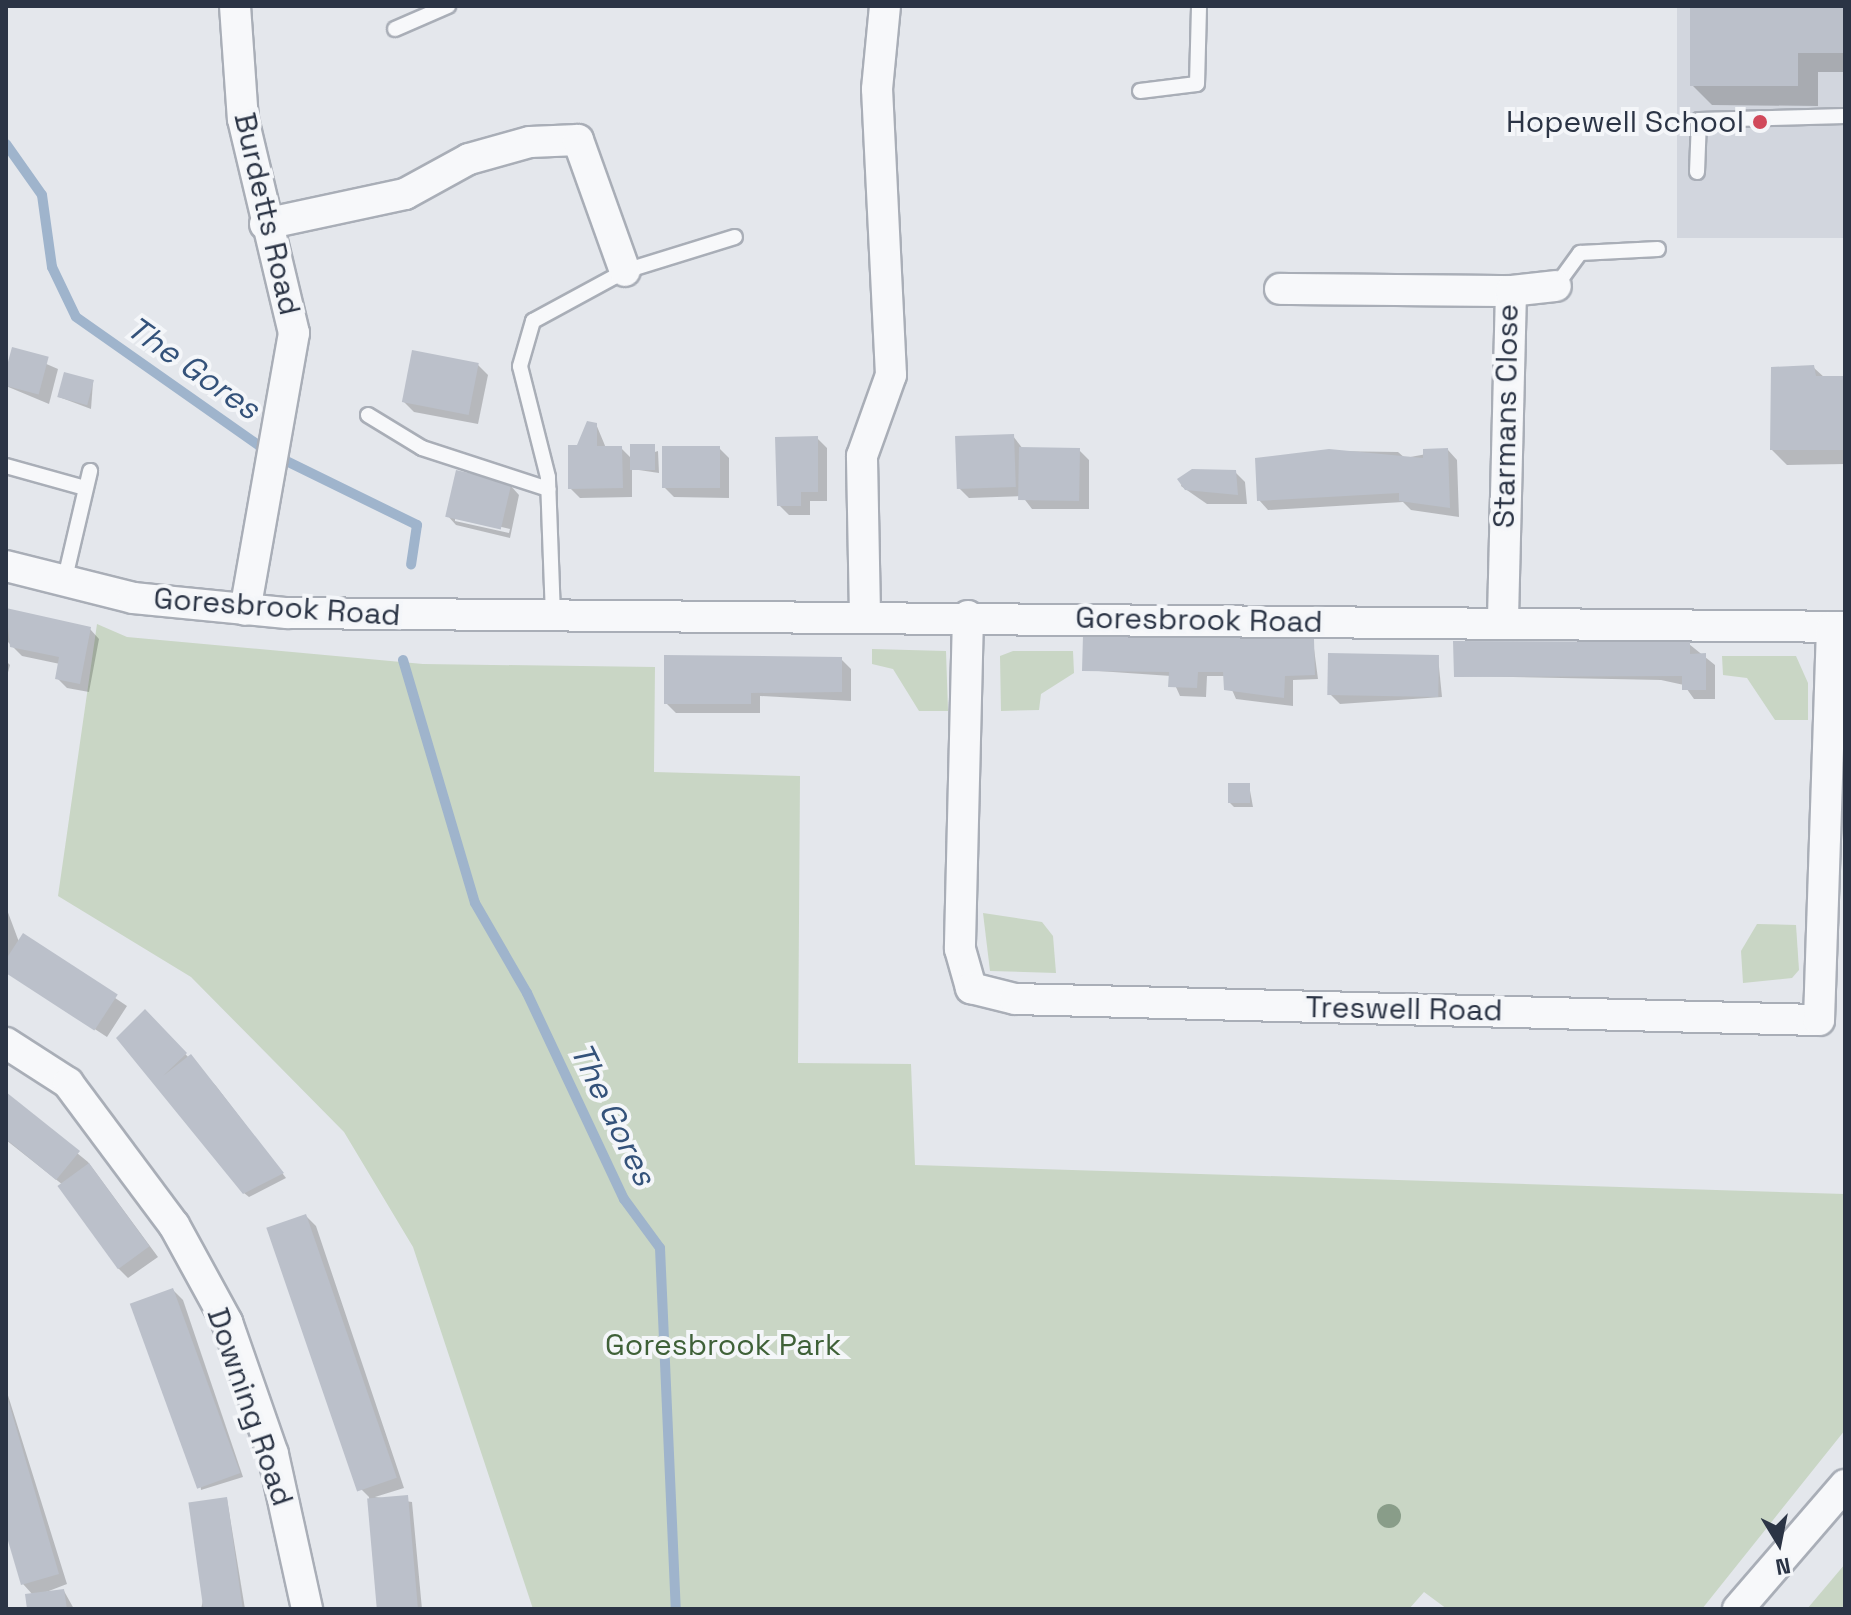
<!DOCTYPE html>
<html>
<head>
<meta charset="utf-8">
<style>
	body { margin:0 }
	#map { position:relative; width:1851px; height:1615px; overflow:hidden; background:#e4e7ec; font-family:"Space Grotesk",sans-serif }
	div>[style] { position:absolute }
	[style*='--x'] { left:calc(var(--x)*1px); top:calc(var(--y)*1px); width:calc(var(--w)*1px); rotate:calc(var(--a)*1deg) }
	.built>* { inset:0; background:#d2d6de; transform-origin:0 0 }
	.green>* { inset:0; background:#c9d6c5 }
	.shadow>* { inset:0; background:#0003 }
	.stream>* { height:10px; margin:-5px; padding:0 5px; transform-origin:5px; border-radius:5px; background:#9fb4cc }
	.building>* { inset:0; background:#bbc0ca; transform-origin:0 0 }
	.roads { filter:drop-shadow(2px 0 #a9aeb7) drop-shadow(-2px 0 #a9aeb7) drop-shadow(0 2px #a9aeb7) drop-shadow(0 -2px #a9aeb7) }
	.lane>* { height:14px; margin:-7px; padding:0 7px; transform-origin:7px; border-radius:7px; background:#f7f8fa }
	.street>* { height:30px; margin:-15px; padding:0 15px; transform-origin:15px; border-radius:15px; background:#f7f8fa }
	.trees>* { width:24px; height:24px; margin:-12px; border-radius:50%; background:#899d89 }
	.dots>* { width:22px; height:22px; translate:-50% -50%; box-sizing:border-box; border:4px solid #f4f6f9; border-radius:50% }
	span { translate:-50% -50%; white-space:nowrap; text-align:center; line-height:1.15; -webkit-text-stroke:8px #f4f6f9; paint-order:stroke }
	.poi-label { font-size:30px; color:#2b3445 }
	.right { translate:-100% -50%; text-align:right }
	.street-label { font-size:30px; color:#2b3445 }
	.park-label { font-size:30px; color:#3f6138 }
	.water-label { font-size:32px; color:#34527a; font-style:italic }
	.frame { position:absolute; inset:0; border:8px solid #2b3445; pointer-events:none }
	.north { position:absolute; left:1739px; top:1503px; width:80px; height:80px; -webkit-text-stroke:6px #f4f6f9; paint-order:stroke; rotate:170deg; font-size:22px; font-weight:700; line-height:32px; text-align:center; color:#2b3445 }
	.north::after { content:''; display:block; margin:auto; width:28px; height:36px; background:#2b3445; clip-path:polygon(50% 0,100% 100%,50% 72%,0 100%) }
</style>
</head>
<body>
<div id="map">
	<div class="built">
		<div style="left:1677px;top:6px;width:168px;height:232px"></div>
	</div>
	<div class="green">
		<div style="clip-path:polygon(97px 624px,127px 637px,423px 664px,655px 667px,654px 772px,800px 776px,798px 1063px,911px 1064px,915px 1165px,1845px 1194px,1845px 1430px,1702px 1609px,1447px 1609px,1424px 1592px,1409px 1609px,533px 1609px,413px 1247px,344px 1132px,191px 977px,58px 896px)"></div>
		<div style="clip-path:polygon(872px 649px,946px 651px,948px 711px,919px 711px,893px 669px,872px 664px)"></div>
		<div style="clip-path:polygon(1013px 651px,1073px 651px,1074px 673px,1041px 694px,1039px 710px,1001px 711px,1000px 656px)"></div>
		<div style="clip-path:polygon(1722px 656px,1796px 656px,1808px 683px,1808px 720px,1775px 720px,1747px 678px,1723px 675px)"></div>
		<div style="clip-path:polygon(983px 913px,1042px 922px,1053px 936px,1056px 973px,990px 971px)"></div>
		<div style="clip-path:polygon(1757px 924px,1796px 925px,1799px 970px,1792px 978px,1743px 983px,1741px 951px)"></div>
		<div style="clip-path:polygon(1845px 1564px,1845px 1609px,1807px 1609px)"></div>
	</div>
	<div class="shadow">
		<div style="clip-path:polygon(1692px 6px,1845px 6px,1845px 72px,1818px 72px,1818px 106px,1712px 105px,1692px 85px)"></div>
		<div style="clip-path:polygon(14px 350px,58px 369px,49px 404px,6px 386px)"></div>
		<div style="clip-path:polygon(478px 365px,488px 375px,478px 424px,414px 412px,404px 402px)"></div>
		<div style="clip-path:polygon(1813px 367px,1825px 378px,1845px 378px,1845px 464px,1787px 465px,1772px 450px)"></div>
		<div style="clip-path:polygon(93px 382px,91px 409px,59px 397px)"></div>
		<div style="clip-path:polygon(596px 424px,606px 448px,621px 448px,632px 459px,658px 451px,659px 473px,632px 469px,632px 497px,580px 498px,570px 488px,579px 447px)"></div>
		<div style="clip-path:polygon(1013px 436px,1023px 449px,1079px 450px,1089px 460px,1089px 509px,1032px 509px,1022px 496px,969px 498px,959px 488px)"></div>
		<div style="clip-path:polygon(817px 438px,827px 448px,827px 501px,810px 501px,810px 515px,789px 515px,779px 505px)"></div>
		<div style="clip-path:polygon(719px 448px,729px 458px,729px 498px,674px 497px,664px 487px)"></div>
		<div style="clip-path:polygon(1448px 450px,1457px 460px,1459px 517px,1411px 510px,1403px 502px,1268px 510px,1259px 500px,1329px 451px,1398px 452px,1405px 458px)"></div>
		<div style="clip-path:polygon(1235px 472px,1245px 482px,1247px 504px,1207px 504px,1181px 486px,1185px 476px)"></div>
		<div style="clip-path:polygon(evenodd,510px 485px,519px 495px,510px 538px,456px 525px,447px 515px,510px 485px,455px 516px,510px 529px,509px 533px,455px 521px,455px 516px)"></div>
		<div style="clip-path:polygon(6px 610px,90px 629px,99px 639px,89px 692px,67px 688px,57px 678px,60px 664px,22px 656px,6px 640px)"></div>
		<div style="clip-path:polygon(1313px 641px,1318px 679px,1293px 680px,1293px 706px,1236px 699px,1226px 676px,1207px 676px,1206px 697px,1180px 696px,1171px 676px,1084px 670px)"></div>
		<div style="clip-path:polygon(1689px 644px,1715px 665px,1715px 699px,1694px 699px,1684px 685px,1661px 680px,1456px 676px)"></div>
		<div style="clip-path:polygon(1438px 657px,1442px 697px,1340px 704px,1330px 694px)"></div>
		<div style="clip-path:polygon(841px 659px,851px 669px,851px 701px,760px 696px,760px 713px,676px 713px,666px 703px)"></div>
		<div style="clip-path:polygon(6px 661px,10px 665px,6px 680px)"></div>
		<div style="clip-path:polygon(1249px 785px,1253px 807px,1234px 807px,1229px 802px)"></div>
		<div style="clip-path:polygon(6px 907px,19px 942px,23px 936px,127px 1006px,107px 1037px,6px 971px)"></div>
		<div style="clip-path:polygon(145px 1012px,216px 1086px,286px 1178px,249px 1197px,244px 1193px,119px 1038px)"></div>
		<div style="clip-path:polygon(6px 1095px,88px 1162px,158px 1257px,128px 1278px,118px 1268px,63px 1185px,6px 1140px)"></div>
		<div style="clip-path:polygon(306px 1216px,316px 1226px,404px 1488px,375px 1497px,412px 1502px,422px 1609px,378px 1609px,369px 1497px,361px 1489px)"></div>
		<div style="clip-path:polygon(173px 1290px,183px 1300px,243px 1477px,201px 1490px)"></div>
		<div style="clip-path:polygon(6px 1389px,67px 1584px,41px 1594px,64px 1591px,74px 1609px,29px 1609px,33px 1595px,23px 1584px,6px 1530px)"></div>
		<div style="clip-path:polygon(227px 1499px,245px 1609px,201px 1609px)"></div>
	</div>
	<div class="stream">
		<div style="--x:6;--y:144;--w:62;--a:54.8"></div>
		<div style="--x:42;--y:195;--w:73;--a:82.1"></div>
		<div style="--x:52;--y:267;--w:55;--a:64.4"></div>
		<div style="--x:76;--y:317;--w:235;--a:35.1"></div>
		<div style="--x:268;--y:452;--w:166;--a:26.1"></div>
		<div style="--x:417;--y:525;--w:40;--a:98.5"></div>
		<div style="--x:403;--y:660;--w:253;--a:73.5"></div>
		<div style="--x:475;--y:903;--w:104;--a:60"></div>
		<div style="--x:527;--y:993;--w:228;--a:64.8"></div>
		<div style="--x:624;--y:1199;--w:61;--a:53.7"></div>
		<div style="--x:660;--y:1248;--w:361;--a:87.5"></div>
	</div>
	<div class="building">
		<div style="clip-path:polygon(1690px 6px,1845px 6px,1845px 53px,1798px 53px,1798px 86px,1690px 86px)"></div>
		<div style="left:12px;top:347px;width:38px;height:39px;rotate:15deg"></div>
		<div style="left:412px;top:350px;width:68px;height:53px;rotate:11deg"></div>
		<div style="clip-path:polygon(1814px 365px,1816px 376px,1845px 376px,1845px 450px,1770px 450px,1771px 367px)"></div>
		<div style="left:64px;top:372px;width:31px;height:26px;rotate:15deg"></div>
		<div style="clip-path:polygon(587px 421px,597px 423px,597px 446px,622px 446px,623px 488px,568px 489px,568px 445px,577px 445px)"></div>
		<div style="left:1014px;top:434px;width:53px;height:59px;rotate:88deg"></div>
		<div style="clip-path:polygon(818px 436px,818px 492px,801px 492px,801px 506px,777px 506px,775px 437px)"></div>
		<div style="left:655px;top:444px;width:26px;height:25px;rotate:90deg"></div>
		<div style="left:662px;top:446px;width:58px;height:42px"></div>
		<div style="left:1019px;top:447px;width:61px;height:53px;rotate:1deg"></div>
		<div style="clip-path:polygon(1448px 448px,1450px 508px,1399px 501px,1399px 493px,1257px 501px,1255px 458px,1329px 449px,1423px 458px,1423px 449px)"></div>
		<div style="clip-path:polygon(1192px 469px,1236px 470px,1238px 495px,1185px 490px,1177px 479px)"></div>
		<div style="left:456px;top:470px;width:57px;height:48px;rotate:13deg"></div>
		<div style="clip-path:polygon(6px 608px,91px 627px,80px 684px,55px 679px,59px 657px,10px 647px)"></div>
		<div style="clip-path:polygon(1083px 635px,1314px 639px,1315px 675px,1285px 676px,1284px 698px,1224px 690px,1223px 672px,1198px 672px,1197px 688px,1168px 687px,1169px 672px,1082px 671px)"></div>
		<div style="clip-path:polygon(1453px 641px,1690px 642px,1690px 654px,1706px 653px,1706px 690px,1682px 690px,1682px 676px,1454px 677px)"></div>
		<div style="left:1328px;top:653px;width:111px;height:42px;rotate:1deg"></div>
		<div style="clip-path:polygon(664px 655px,842px 657px,842px 692px,751px 693px,751px 704px,664px 704px)"></div>
		<div style="left:1228px;top:783px;width:22px;height:20px"></div>
		<div style="left:23px;top:933px;width:113px;height:43px;rotate:33deg"></div>
		<div style="clip-path:polygon(145px 1009px,187px 1053px,163px 1076px,191px 1054px,284px 1173px,243px 1194px,116px 1038px)"></div>
		<div style="clip-path:polygon(6px 1092px,80px 1151px,56px 1180px,6px 1139px)"></div>
		<div style="left:89px;top:1163px;width:103px;height:39px;rotate:54deg"></div>
		<div style="left:306px;top:1214px;width:279px;height:42px;rotate:71deg"></div>
		<div style="left:173px;top:1288px;width:197px;height:46px;rotate:70deg"></div>
		<div style="clip-path:polygon(6px 1393px,59px 1574px,21px 1585px,6px 1534px)"></div>
		<div style="left:408px;top:1495px;width:114px;height:41px;rotate:85deg"></div>
		<div style="left:227px;top:1497px;width:113px;height:39px;rotate:82deg"></div>
		<div style="clip-path:polygon(64px 1589px,67px 1609px,27px 1609px,25px 1594px)"></div>
	</div>
	<div class="roads">
		<div class="lane">
			<div style="--x:395;--y:29;--w:58;--a:-23.5"></div>
			<div style="--x:1140;--y:91;--w:57;--a:-7"></div>
			<div style="--x:1197;--y:84;--w:78;--a:-88.5"></div>
			<div style="--x:1697;--y:172;--w:52;--a:-87.8"></div>
			<div style="--x:1699;--y:120;--w:146;--a:-1.6"></div>
			<div style="--x:1556;--y:286;--w:41;--a:-54"></div>
			<div style="--x:1580;--y:253;--w:78;--a:-2.9"></div>
			<div style="--x:368;--y:415;--w:63;--a:31.4"></div>
			<div style="--x:422;--y:448;--w:133;--a:18"></div>
			<div style="--x:6;--y:466;--w:82;--a:15.6"></div>
			<div style="--x:65;--y:578;--w:110;--a:-76.8"></div>
			<div style="--x:553;--y:616;--w:139;--a:-92.1"></div>
			<div style="--x:548;--y:477;--w:114;--a:-104.2"></div>
			<div style="--x:520;--y:366;--w:47;--a:-73.9"></div>
			<div style="--x:533;--y:321;--w:105;--a:-28.5"></div>
			<div style="--x:625;--y:271;--w:115;--a:-17.2"></div>
		</div>
		<div class="street">
			<div style="--x:235;--y:6;--w:113;--a:86"></div>
			<div style="--x:243;--y:119;--w:220;--a:76.6"></div>
			<div style="--x:294;--y:333;--w:281;--a:100"></div>
			<div style="--x:265;--y:224;--w:143;--a:-12.1"></div>
			<div style="--x:405;--y:194;--w:73;--a:-28.7"></div>
			<div style="--x:469;--y:159;--w:63;--a:-15.6"></div>
			<div style="--x:530;--y:142;--w:48;--a:-2.4"></div>
			<div style="--x:578;--y:140;--w:139;--a:70.3"></div>
			<div style="--x:1280;--y:289;--w:231;--a:0.5"></div>
			<div style="--x:1511;--y:291;--w:333;--a:91.4"></div>
			<div style="--x:1511;--y:291;--w:45;--a:-6.3"></div>
			<div style="--x:6;--y:566;--w:131;--a:14.1"></div>
			<div style="--x:133;--y:598;--w:155;--a:5.6"></div>
			<div style="--x:287;--y:613;--w:1558;--a:0.51"></div>
			<div style="--x:865;--y:615;--w:159;--a:-91.1"></div>
			<div style="--x:862;--y:456;--w:86;--a:-70.3"></div>
			<div style="--x:891;--y:375;--w:286;--a:-92.8"></div>
			<div style="--x:877;--y:89;--w:83;--a:-84.5"></div>
			<div style="--x:968;--y:616;--w:333;--a:91.4"></div>
			<div style="--x:960;--y:949;--w:41;--a:74.2"></div>
			<div style="--x:971;--y:988;--w:45;--a:14"></div>
			<div style="--x:1015;--y:999;--w:804;--a:1.5"></div>
			<div style="--x:1819;--y:1020;--w:393;--a:-88.1"></div>
			<div style="--x:6;--y:1043;--w:74;--a:32.8"></div>
			<div style="--x:68;--y:1083;--w:177;--a:53.3"></div>
			<div style="--x:174;--y:1225;--w:111;--a:61.3"></div>
			<div style="--x:227;--y:1322;--w:140;--a:70.8"></div>
			<div style="--x:273;--y:1454;--w:159;--a:77.6"></div>
			<div style="--x:1738;--y:1609;--w:164;--a:-49.2"></div>
		</div>
	</div>
	<div class="trees">
		<div style="left:1389px;top:1516px"></div>
	</div>
	<div class="dots">
		<div style="left:1760px;top:122px;background:#d1495b"></div>
	</div>
	<div class="poi-label">
		<span class="right" style="left:1744px;top:122px">Hopewell School</span>
	</div>
	<div class="street-label">
		<span style="left:267px;top:214px;rotate:77deg">Burdetts Road</span>
		<span style="left:1506px;top:416px;rotate:-89deg">Starmans Close</span>
		<span style="left:277px;top:607px;rotate:4deg">Goresbrook Road</span>
		<span style="left:1199px;top:620px;rotate:1deg">Goresbrook Road</span>
		<span style="left:1404px;top:1009px;rotate:1deg">Treswell Road</span>
		<span style="left:250px;top:1407px;rotate:71deg">Downing Road</span>
	</div>
	<div class="park-label">
		<span style="left:723px;top:1345px">Goresbrook Park</span>
	</div>
	<div class="water-label">
		<span style="left:193px;top:368px;rotate:35deg">The Gores</span>
		<span style="left:613px;top:1114px;rotate:64deg">The Gores</span>
	</div>
	<div class="frame"></div>
	<div class="north">N</div>
</div>
</body>
</html>
